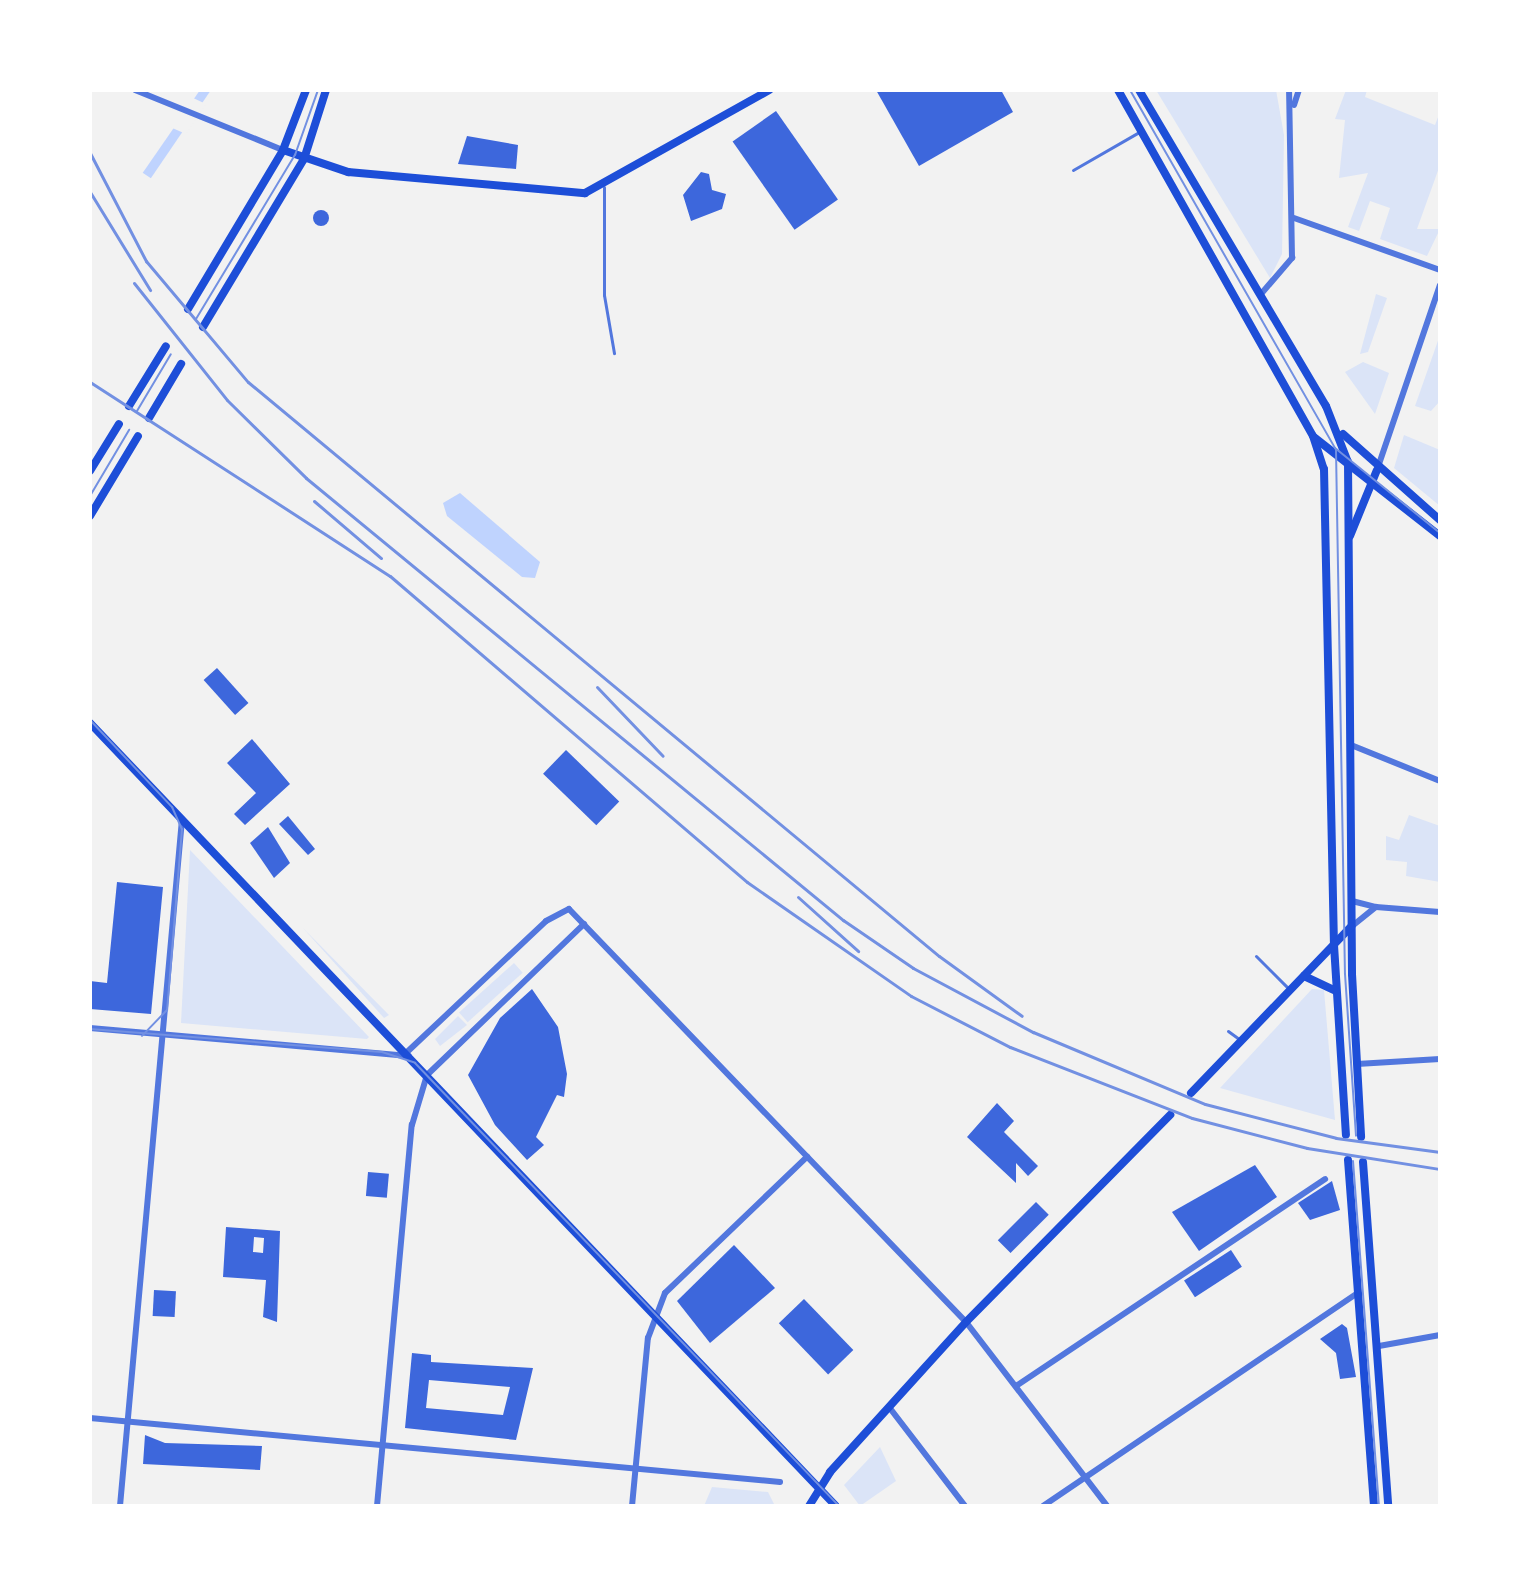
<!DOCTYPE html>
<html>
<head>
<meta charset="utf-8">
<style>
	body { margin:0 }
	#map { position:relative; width:1530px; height:1596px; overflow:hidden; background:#f2f2f2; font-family:Lato,sans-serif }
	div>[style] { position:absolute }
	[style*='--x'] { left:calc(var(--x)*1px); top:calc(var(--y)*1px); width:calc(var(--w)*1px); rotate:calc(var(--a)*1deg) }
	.green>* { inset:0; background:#dbe4f7; transform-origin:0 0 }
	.water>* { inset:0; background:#bfd3fe }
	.pier>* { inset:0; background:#f2f2f2 }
	.building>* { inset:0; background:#3d67dc; transform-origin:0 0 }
	.round { border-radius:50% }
	.service>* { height:3px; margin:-1.5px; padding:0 1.5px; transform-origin:1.5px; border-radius:1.5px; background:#5277de }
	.minor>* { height:6px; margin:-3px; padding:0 3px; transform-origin:3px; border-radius:3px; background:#5277de }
	.secondary>* { height:8px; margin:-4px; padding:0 4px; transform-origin:4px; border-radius:4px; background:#1d4ed8 }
	.tram>* { height:2px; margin:-1px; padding:0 1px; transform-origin:1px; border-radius:1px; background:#7290e2 }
	.rail>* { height:3px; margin:-1.5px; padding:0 1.5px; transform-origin:1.5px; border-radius:1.5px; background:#7290e2 }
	span { translate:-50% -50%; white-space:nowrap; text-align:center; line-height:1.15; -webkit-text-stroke:7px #fff; paint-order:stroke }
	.frame { position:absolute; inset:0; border:92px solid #fff; pointer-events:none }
</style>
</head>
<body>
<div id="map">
	<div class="green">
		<div style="clip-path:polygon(1156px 90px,1276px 90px,1284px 135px,1282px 254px,1270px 278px)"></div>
		<div style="clip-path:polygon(1346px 90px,1367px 90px,1365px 97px,1435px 125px,1440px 112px,1440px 165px,1417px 229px,1440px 229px,1427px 256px,1380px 239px,1390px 208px,1370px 201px,1359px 231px,1348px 227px,1368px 173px,1339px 178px,1345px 120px,1335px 119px)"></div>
		<div style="clip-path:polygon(1376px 294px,1387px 298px,1368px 352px,1360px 354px)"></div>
		<div style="clip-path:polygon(1440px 335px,1440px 401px,1431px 411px,1415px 406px)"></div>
		<div style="clip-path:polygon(1363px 362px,1389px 373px,1375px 414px,1345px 372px)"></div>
		<div style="clip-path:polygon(1404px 435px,1440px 450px,1440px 506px,1394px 468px)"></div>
		<div style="clip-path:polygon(1409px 815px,1440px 826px,1440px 882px,1406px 876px,1407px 862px,1386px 860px,1386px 836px,1399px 840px)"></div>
		<div style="clip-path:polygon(190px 850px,369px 1037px,367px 1039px,181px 1023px)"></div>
		<div style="clip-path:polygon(303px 928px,389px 1015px,384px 1018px)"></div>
		<div style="left:514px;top:963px;width:13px;height:74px;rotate:48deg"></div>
		<div style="clip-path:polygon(1312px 989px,1324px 990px,1335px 1120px,1220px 1088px)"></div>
		<div style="clip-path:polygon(458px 1016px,467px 1025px,440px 1046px,435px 1039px)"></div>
		<div style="clip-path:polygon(880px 1447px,896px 1481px,860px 1506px,844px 1485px)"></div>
		<div style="clip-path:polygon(712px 1487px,768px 1492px,775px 1506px,704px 1506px)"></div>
	</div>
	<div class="water">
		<div style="clip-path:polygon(200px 90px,211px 90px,151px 178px,90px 249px)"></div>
		<div style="clip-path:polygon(460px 493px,540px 562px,535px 578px,522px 577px,447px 516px,443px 503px)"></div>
	</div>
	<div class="pier">
		<div style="clip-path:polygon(191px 97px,206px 104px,186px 134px,170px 127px)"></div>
		<div style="clip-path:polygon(140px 171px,152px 179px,90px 269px,90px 242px)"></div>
	</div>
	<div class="building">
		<div style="clip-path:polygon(876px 90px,1001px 90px,1013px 112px,919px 166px)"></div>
		<div style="left:776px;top:111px;width:108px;height:53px;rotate:55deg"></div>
		<div style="clip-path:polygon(467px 136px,518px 145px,516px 169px,458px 164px)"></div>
		<div style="clip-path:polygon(701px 172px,709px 174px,712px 190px,726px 194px,722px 209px,691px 221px,683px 195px)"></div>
		<div class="round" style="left:313px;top:210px;width:16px;height:16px"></div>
		<div style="left:217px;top:668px;width:47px;height:18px;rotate:48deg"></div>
		<div style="clip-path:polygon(252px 739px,290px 784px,245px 825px,234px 814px,256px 793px,227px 763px)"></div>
		<div style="left:566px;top:750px;width:74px;height:33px;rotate:44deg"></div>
		<div style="clip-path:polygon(288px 816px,315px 849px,308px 855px,279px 824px)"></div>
		<div style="clip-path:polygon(268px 827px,290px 863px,274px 878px,250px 843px)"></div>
		<div style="clip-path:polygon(117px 882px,163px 887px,151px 1014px,90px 1009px,90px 981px,107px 983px)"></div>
		<div style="clip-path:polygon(532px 989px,558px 1027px,567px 1074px,564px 1097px,557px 1095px,536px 1137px,544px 1145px,527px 1160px,495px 1125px,468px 1075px,500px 1018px)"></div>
		<div style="clip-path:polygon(997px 1103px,1014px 1121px,1004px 1132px,1038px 1166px,1028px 1176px,1016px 1163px,1016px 1183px,967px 1137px)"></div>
		<div style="clip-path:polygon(1255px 1165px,1277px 1197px,1199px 1251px,1172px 1212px)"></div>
		<div style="left:368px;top:1172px;width:21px;height:24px;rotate:5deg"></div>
		<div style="clip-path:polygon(1332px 1181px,1340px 1210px,1310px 1220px,1298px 1203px)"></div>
		<div style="left:1036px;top:1202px;width:18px;height:54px;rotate:45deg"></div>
		<div style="clip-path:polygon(evenodd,226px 1227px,280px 1231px,277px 1322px,263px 1317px,266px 1280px,223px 1277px,226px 1227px,254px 1237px,264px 1238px,263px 1253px,253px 1252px,254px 1237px)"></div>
		<div style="clip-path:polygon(734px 1245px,775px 1288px,710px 1343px,677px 1301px)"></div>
		<div style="left:1231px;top:1250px;width:20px;height:56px;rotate:57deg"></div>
		<div style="left:154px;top:1290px;width:22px;height:26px;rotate:3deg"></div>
		<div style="left:804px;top:1299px;width:71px;height:35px;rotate:46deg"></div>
		<div style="clip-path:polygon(1342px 1324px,1347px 1328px,1356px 1377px,1340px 1379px,1336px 1353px,1320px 1339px)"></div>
		<div style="clip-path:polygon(evenodd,412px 1353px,431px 1355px,431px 1362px,533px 1368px,516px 1440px,405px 1428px,412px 1353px,429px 1380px,510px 1387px,503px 1415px,426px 1408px,429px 1380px)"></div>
		<div style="clip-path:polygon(145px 1435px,165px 1443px,262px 1446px,260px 1470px,143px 1464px)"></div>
	</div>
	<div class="service">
		<div style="--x:1073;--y:170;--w:76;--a:-29.9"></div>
		<div style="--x:604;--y:187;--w:108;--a:90"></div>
		<div style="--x:604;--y:295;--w:59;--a:80.2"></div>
		<div style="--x:1256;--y:956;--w:45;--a:45"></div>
		<div style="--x:1228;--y:1031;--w:14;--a:36"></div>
	</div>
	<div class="minor">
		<div style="--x:135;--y:90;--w:160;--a:22.1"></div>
		<div style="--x:1294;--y:105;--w:16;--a:-72"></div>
		<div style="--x:1294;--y:218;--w:155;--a:19.6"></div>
		<div style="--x:1261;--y:294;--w:48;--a:-49.3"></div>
		<div style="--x:1292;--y:258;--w:168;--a:-91"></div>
		<div style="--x:1378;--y:467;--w:192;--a:-71.2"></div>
		<div style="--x:1351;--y:745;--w:96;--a:22"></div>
		<div style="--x:1352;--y:901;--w:25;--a:14"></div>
		<div style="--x:1351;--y:927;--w:32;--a:-39"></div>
		<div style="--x:1376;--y:907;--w:64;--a:4.5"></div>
		<div style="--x:90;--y:1028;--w:320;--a:5"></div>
		<div style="--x:406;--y:1053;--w:192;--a:-43.3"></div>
		<div style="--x:546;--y:921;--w:26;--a:-28"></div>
		<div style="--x:569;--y:909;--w:573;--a:46.13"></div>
		<div style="--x:966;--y:1322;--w:232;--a:52.5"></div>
		<div style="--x:1357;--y:1064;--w:83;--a:-3.4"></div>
		<div style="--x:1379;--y:1346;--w:62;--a:-10.2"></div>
		<div style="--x:1016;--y:1386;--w:372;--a:-33.8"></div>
		<div style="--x:889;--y:1407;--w:125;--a:52.5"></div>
		<div style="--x:90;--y:1418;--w:693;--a:5.3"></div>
		<div style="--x:120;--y:1506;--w:689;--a:-84.84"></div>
		<div style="--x:377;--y:1506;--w:383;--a:-84.8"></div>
		<div style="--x:412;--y:1125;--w:52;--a:-73.3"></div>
		<div style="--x:427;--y:1075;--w:218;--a:-43.9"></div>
		<div style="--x:632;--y:1506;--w:169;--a:-84.6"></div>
		<div style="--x:648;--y:1338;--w:48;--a:-69.3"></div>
		<div style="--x:665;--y:1293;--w:197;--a:-43.8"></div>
		<div style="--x:1043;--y:1506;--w:377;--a:-34.1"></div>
	</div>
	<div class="secondary">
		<div style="--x:1118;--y:90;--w:397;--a:60.6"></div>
		<div style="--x:1313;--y:436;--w:35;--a:72"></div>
		<div style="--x:1324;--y:469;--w:476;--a:88.8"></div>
		<div style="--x:1334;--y:945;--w:190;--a:86.4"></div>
		<div style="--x:1139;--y:90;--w:367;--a:59.4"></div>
		<div style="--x:1326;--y:406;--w:60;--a:68.6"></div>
		<div style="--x:1348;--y:462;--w:512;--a:89.55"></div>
		<div style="--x:1352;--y:974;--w:163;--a:86.8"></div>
		<div style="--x:283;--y:150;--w:69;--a:18.7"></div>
		<div style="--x:348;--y:172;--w:238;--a:5.1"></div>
		<div style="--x:585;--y:193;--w:211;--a:-29.2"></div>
		<div style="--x:188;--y:309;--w:185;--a:-59.1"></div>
		<div style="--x:283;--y:150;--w:64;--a:-69"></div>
		<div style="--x:203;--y:327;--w:196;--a:-59"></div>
		<div style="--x:304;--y:159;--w:72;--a:-72.3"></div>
		<div style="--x:129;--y:406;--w:70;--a:-58.3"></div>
		<div style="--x:149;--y:418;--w:63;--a:-59.3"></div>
		<div style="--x:1343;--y:434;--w:130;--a:41.6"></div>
		<div style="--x:1315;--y:438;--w:159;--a:38.1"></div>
		<div style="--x:90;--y:471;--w:55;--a:-58.3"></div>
		<div style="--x:90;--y:516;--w:93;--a:-59"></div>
		<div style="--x:1350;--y:536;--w:71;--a:-67.8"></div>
		<div style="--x:90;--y:723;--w:1081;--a:46.39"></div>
		<div style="--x:1304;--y:976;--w:35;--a:25"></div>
		<div style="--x:1191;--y:1093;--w:231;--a:-46.1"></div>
		<div style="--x:1348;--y:1160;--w:347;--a:85.7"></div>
		<div style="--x:1363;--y:1162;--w:345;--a:85.8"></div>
		<div style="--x:809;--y:1506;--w:40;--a:-58"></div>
		<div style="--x:830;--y:1472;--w:202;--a:-47.8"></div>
		<div style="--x:966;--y:1322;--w:291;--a:-45.4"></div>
	</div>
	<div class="tram">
		<div style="--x:1130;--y:90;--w:415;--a:60.2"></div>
		<div style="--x:1336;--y:450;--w:524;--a:89.02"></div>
		<div style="--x:1345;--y:974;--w:162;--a:86.1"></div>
		<div style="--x:196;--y:319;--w:192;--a:-58.9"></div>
		<div style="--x:295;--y:155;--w:69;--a:-70.5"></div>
		<div style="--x:137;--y:411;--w:66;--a:-59.2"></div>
		<div style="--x:1335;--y:448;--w:135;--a:39"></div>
		<div style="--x:90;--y:496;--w:77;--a:-59.4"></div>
		<div style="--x:90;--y:720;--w:120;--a:46.7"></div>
		<div style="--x:172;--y:807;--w:24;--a:66"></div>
		<div style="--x:182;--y:829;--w:182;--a:94.7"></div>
		<div style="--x:167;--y:1010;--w:36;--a:134"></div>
		<div style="--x:90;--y:722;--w:81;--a:89.3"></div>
		<div style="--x:90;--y:1029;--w:293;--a:4.5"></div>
		<div style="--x:382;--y:1052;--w:35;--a:18"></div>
		<div style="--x:415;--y:1063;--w:613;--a:46.26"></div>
		<div style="--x:1353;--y:1161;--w:346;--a:85.7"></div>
	</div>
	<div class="rail">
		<div style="--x:90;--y:153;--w:122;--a:62.6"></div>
		<div style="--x:146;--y:261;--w:158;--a:49.9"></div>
		<div style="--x:248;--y:382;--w:898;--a:39.72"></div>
		<div style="--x:939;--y:956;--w:102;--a:35.9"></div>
		<div style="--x:90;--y:192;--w:115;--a:58.5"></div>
		<div style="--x:134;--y:283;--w:149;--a:51.5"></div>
		<div style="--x:227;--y:400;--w:111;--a:44.6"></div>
		<div style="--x:306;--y:478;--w:696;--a:39.46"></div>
		<div style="--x:843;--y:920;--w:85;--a:34.4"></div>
		<div style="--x:913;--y:968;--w:136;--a:28.1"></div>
		<div style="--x:1033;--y:1032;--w:186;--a:22.7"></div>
		<div style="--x:1205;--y:1104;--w:135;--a:14.5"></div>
		<div style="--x:1336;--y:1138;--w:105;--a:7.7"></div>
		<div style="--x:90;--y:382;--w:357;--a:32.9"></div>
		<div style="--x:390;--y:576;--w:470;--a:40.6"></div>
		<div style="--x:747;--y:882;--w:200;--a:34.8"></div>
		<div style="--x:911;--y:996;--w:111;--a:27.3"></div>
		<div style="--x:1010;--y:1047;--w:195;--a:21.3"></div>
		<div style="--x:1192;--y:1118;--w:119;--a:14.6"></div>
		<div style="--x:1307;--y:1148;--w:135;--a:9"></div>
		<div style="--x:314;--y:501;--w:88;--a:40.4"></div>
		<div style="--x:597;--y:687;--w:95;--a:46.3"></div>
		<div style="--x:798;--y:897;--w:81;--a:42"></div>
	</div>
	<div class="frame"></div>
</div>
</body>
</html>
